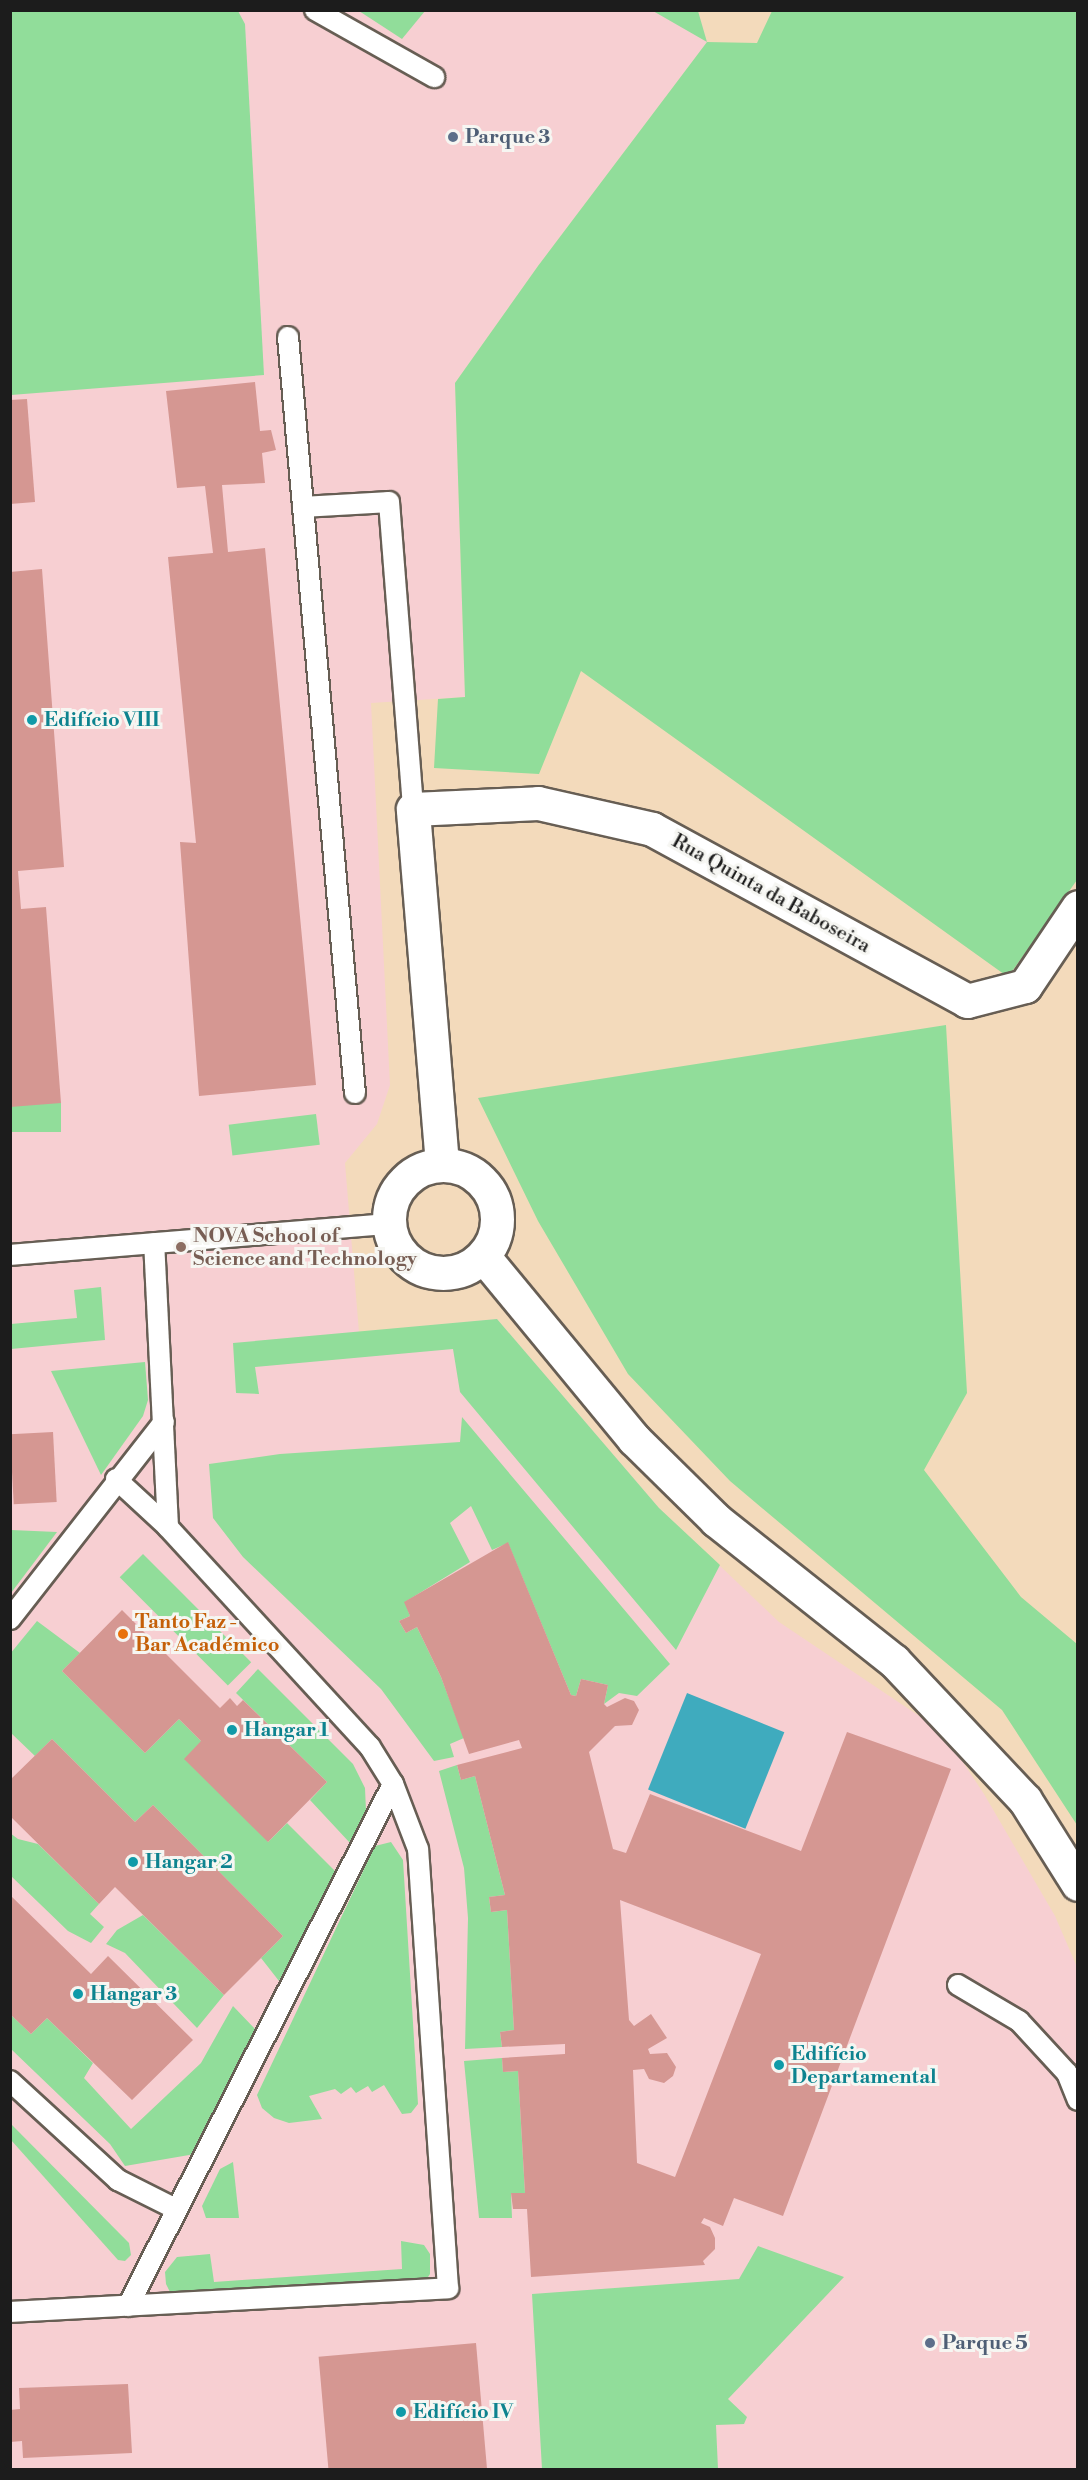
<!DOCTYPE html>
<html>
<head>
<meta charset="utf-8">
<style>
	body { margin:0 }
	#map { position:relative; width:1088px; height:2480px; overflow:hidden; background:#f3dabb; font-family:"Libre Bodoni",serif }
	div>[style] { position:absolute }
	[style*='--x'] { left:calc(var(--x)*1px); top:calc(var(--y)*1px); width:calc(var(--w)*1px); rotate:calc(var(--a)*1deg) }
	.built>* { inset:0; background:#f7cfd2 }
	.green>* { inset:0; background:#91dd9a; transform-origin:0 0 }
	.water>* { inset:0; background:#3fabbe; transform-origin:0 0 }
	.building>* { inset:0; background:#d59792; transform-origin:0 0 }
	.roads { filter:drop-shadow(2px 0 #675e54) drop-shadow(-2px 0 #675e54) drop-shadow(0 2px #675e54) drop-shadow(0 -2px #675e54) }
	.service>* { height:20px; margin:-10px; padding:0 10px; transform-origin:10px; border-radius:10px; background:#fff }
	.minor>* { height:33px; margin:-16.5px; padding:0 16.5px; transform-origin:16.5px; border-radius:16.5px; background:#fff }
	.minor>.ring { margin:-16.5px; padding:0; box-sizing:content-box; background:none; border:33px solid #fff; border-radius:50% }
	.dots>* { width:16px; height:16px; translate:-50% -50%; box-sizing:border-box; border:3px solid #f6f6f2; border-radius:50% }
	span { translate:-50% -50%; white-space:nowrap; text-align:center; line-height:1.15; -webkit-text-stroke:6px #f6f6f2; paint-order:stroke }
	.service-label { font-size:20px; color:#4e5e75; font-weight:700 }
	.left { translate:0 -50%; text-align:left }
	.culture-label { font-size:20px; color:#0d838f; font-weight:700 }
	.street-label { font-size:20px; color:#1c1c1c }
	.education-label { font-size:20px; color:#785e54; font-weight:700 }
	.food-label { font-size:20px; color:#c56008; font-weight:700 }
	.frame { position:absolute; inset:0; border:12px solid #1c1c1c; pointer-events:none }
</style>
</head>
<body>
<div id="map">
	<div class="built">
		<div style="clip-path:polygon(11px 11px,698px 11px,707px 42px,538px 266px,455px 383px,465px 697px,371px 703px,390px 1085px,377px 1124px,345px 1163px,359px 1332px,497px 1319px,659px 1508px,779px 1622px,943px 1732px,984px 1794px,1055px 1916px,1077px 1967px,1077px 2469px,11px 2470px)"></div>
	</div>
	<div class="green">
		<div style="clip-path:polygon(11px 10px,238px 11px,245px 24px,264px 375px,11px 395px)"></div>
		<div style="clip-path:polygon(359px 11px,425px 11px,402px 39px)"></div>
		<div style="clip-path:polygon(653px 11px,698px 11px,707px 42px,757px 43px,772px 11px,1077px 11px,1077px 880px,1008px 977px,581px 671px,539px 774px,434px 768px,438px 699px,465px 697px,455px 383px,538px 266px,707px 42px)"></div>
		<div style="clip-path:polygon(946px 1025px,967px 1393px,924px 1470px,1021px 1597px,1077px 1644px,1077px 1825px,1002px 1710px,730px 1481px,628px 1374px,538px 1221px,478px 1098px)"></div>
		<div style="left:61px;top:1103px;width:29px;height:50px;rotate:90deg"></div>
		<div style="left:316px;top:1114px;width:31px;height:88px;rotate:83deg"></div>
		<div style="clip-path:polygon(101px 1287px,105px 1340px,11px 1349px,11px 1324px,77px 1318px,74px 1290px)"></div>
		<div style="clip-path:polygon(497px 1319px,659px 1508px,720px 1565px,676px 1650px,460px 1392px,453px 1349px,255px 1367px,259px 1394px,236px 1393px,233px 1343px)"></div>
		<div style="clip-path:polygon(145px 1362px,148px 1400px,143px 1416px,101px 1475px,51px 1371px)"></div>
		<div style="clip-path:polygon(462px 1417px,670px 1664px,637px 1696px,619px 1693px,604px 1704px,608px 1685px,581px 1679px,576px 1696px,571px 1695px,508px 1543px,492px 1550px,471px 1506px,450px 1523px,470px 1562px,405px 1602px,410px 1616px,399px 1621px,406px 1633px,417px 1627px,441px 1677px,464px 1738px,450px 1744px,454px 1757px,434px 1761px,381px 1689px,243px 1557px,213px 1518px,209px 1464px,280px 1454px,460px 1442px)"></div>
		<div style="clip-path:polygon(11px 1530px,57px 1532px,11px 1593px,10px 1530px)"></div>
		<div style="left:143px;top:1554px;width:153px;height:33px;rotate:45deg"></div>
		<div style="clip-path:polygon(37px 1621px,80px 1653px,62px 1671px,145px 1753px,179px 1719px,201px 1741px,268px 1842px,287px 1823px,336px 1872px,279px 1981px,261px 1958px,283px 1936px,153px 1805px,135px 1822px,52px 1739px,35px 1756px,11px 1733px,10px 1654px)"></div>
		<div style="clip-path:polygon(258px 1669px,353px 1764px,365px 1788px,366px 1811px,350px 1843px,310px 1800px,327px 1782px,236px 1693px)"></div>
		<div style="clip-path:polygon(457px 1765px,461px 1780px,475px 1776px,505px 1895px,489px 1897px,491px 1912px,507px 1910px,514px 2030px,500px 2032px,502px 2047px,465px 2049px,468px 1918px,464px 1868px,439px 1771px)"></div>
		<div style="clip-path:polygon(10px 1833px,18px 1839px,38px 1844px,99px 1904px,90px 1914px,104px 1927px,91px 1943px,68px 1931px,11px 1876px)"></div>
		<div style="clip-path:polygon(391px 1842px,403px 1860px,418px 2104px,411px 2113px,402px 2114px,384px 2085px,372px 2092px,368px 2086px,356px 2093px,351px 2087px,341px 2094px,335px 2089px,309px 2096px,322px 2119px,289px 2123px,274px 2118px,262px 2108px,257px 2095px,375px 1846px)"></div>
		<div style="clip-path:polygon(143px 1915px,224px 1995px,197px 2028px,125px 1953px,106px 1944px,117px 1930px)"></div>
		<div style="clip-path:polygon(233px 2006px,255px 2029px,195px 2154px,125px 2166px,110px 2144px,11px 2049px,10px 2014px,31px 2034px,47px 2018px,93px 2063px,84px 2078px,131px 2129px,201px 2063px)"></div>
		<div style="clip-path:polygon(502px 2058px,503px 2072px,518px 2071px,525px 2193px,511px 2193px,512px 2218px,479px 2218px,464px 2061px)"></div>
		<div style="clip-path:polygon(10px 2123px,129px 2243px,131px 2255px,125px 2261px,118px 2260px,11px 2140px)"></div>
		<div style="clip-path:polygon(233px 2162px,239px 2218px,206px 2218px,202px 2206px,220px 2169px)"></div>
		<div style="clip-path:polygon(401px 2241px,424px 2245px,430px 2254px,430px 2274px,424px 2283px,188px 2298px,170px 2292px,166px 2284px,165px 2272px,177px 2257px,210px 2254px,214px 2282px,402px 2269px)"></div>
		<div style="clip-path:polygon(758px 2246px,844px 2277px,728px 2399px,747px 2417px,744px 2424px,716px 2425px,718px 2469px,542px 2469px,532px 2294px,739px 2279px)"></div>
	</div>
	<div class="water">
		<div style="left:687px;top:1693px;width:105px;height:104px;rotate:22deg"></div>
	</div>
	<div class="building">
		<div style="clip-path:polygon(255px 382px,260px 431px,271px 430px,276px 450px,262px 453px,265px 483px,222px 485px,228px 552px,265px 548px,316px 1085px,199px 1096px,180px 842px,196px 843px,168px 557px,213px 553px,205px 486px,177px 488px,166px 391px)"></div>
		<div style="clip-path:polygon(27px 399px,35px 502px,10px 504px,10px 400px)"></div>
		<div style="clip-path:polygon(42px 569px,64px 867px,18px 871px,21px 909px,46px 907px,61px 1103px,10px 1107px,10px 572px)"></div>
		<div style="left:53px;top:1432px;width:70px;height:43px;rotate:87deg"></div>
		<div style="clip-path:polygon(evenodd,508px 1542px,571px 1695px,576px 1696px,581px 1679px,608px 1685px,604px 1704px,607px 1707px,625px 1698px,634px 1701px,639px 1710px,632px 1725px,615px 1726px,589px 1752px,613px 1849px,626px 1853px,650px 1794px,801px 1851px,847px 1732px,951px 1769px,783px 2216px,734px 2198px,723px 2226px,704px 2218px,701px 2223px,710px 2227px,715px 2238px,715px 2249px,703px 2261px,705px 2265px,531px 2277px,527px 2209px,513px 2209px,511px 2193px,525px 2193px,518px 2071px,503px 2072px,502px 2058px,565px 2054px,565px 2044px,502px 2047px,500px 2032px,514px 2030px,507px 1910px,491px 1912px,489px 1897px,505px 1895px,475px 1776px,461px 1780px,457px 1765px,522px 1748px,519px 1740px,469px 1754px,441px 1677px,417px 1627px,406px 1633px,399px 1621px,410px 1616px,404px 1602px,508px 1542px,620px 1900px,761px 1954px,675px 2177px,637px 2163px,633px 2070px,644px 2069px,649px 2079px,664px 2083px,673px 2076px,676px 2067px,667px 2053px,650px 2054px,648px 2049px,667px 2038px,651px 2014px,634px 2026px,629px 2020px,620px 1900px)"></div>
		<div style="clip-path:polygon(122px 1610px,220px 1708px,230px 1698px,237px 1706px,243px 1700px,327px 1782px,268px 1842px,184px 1759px,201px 1741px,179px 1719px,145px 1753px,62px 1671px)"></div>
		<div style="clip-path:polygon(52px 1739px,135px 1822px,153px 1805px,283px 1936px,224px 1995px,115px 1887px,99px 1904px,10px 1816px,10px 1780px)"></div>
		<div style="clip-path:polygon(10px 1895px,91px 1974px,108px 1956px,193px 2040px,132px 2100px,47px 2018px,31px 2034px,10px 2014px)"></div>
		<div style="left:476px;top:2343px;width:127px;height:158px;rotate:85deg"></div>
		<div style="clip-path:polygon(128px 2384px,132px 2453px,23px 2458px,22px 2441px,10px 2442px,10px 2410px,20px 2409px,19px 2388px)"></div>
	</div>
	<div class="roads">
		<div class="service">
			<div style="--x:315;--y:10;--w:137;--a:29.4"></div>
			<div style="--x:288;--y:337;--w:759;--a:84.94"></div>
			<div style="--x:303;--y:507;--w:86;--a:-3.3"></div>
			<div style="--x:389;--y:502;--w:308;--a:85.5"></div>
			<div style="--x:10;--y:1255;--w:379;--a:-4.7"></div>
			<div style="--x:116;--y:1479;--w:71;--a:42.7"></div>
			<div style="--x:10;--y:1619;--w:250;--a:-52"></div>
			<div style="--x:958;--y:1985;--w:71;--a:30.5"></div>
			<div style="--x:1019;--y:2021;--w:71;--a:47.3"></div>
			<div style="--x:1067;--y:2073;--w:29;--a:68"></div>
			<div style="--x:10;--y:2081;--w:147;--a:42.5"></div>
			<div style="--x:118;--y:2180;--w:65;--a:26.6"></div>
			<div style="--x:128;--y:2306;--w:585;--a:-63.08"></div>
			<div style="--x:10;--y:2312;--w:439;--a:-3.1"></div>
			<div style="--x:448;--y:2288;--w:440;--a:-93.9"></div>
			<div style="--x:418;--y:1849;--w:70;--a:-111"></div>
			<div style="--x:393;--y:1784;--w:44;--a:-121.9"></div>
			<div style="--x:370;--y:1747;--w:299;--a:-132.6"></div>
			<div style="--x:168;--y:1527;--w:284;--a:-92.8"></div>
		</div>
		<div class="minor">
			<div style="--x:442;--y:1164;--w:356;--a:-94.7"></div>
			<div style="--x:413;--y:809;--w:125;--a:-2.7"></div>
			<div style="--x:538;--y:803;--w:117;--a:12.8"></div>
			<div style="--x:652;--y:829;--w:359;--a:28.6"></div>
			<div style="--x:967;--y:1001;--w:60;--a:-14.5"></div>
			<div style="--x:1025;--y:986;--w:95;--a:-56.1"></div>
			<div class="ring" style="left:389px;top:1165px;width:75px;height:75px"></div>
			<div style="--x:483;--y:1256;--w:237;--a:50.5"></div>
			<div style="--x:634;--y:1439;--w:115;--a:44.6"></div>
			<div style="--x:716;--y:1520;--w:227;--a:38.4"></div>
			<div style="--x:894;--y:1661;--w:191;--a:46.7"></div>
			<div style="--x:1025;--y:1800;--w:99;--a:57.8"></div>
		</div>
	</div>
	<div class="dots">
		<div style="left:453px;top:137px;background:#5c6f8a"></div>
		<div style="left:32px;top:720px;background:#0f9aa8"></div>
		<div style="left:181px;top:1247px;background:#8d6e63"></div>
		<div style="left:123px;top:1634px;background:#e8710a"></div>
		<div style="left:232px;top:1730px;background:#0f9aa8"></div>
		<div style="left:133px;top:1862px;background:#0f9aa8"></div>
		<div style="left:78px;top:1994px;background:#0f9aa8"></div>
		<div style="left:779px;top:2065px;background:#0f9aa8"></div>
		<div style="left:930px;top:2343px;background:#5c6f8a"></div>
		<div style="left:401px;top:2412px;background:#0f9aa8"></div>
	</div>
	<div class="service-label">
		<span class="left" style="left:465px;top:137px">Parque 3</span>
		<span class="left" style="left:942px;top:2343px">Parque 5</span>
	</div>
	<div class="culture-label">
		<span class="left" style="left:44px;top:720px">Edifício VIII</span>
		<span class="left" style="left:244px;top:1730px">Hangar 1</span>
		<span class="left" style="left:145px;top:1862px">Hangar 2</span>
		<span class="left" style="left:90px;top:1994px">Hangar 3</span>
		<span class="left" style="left:791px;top:2066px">Edifício<br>Departamental</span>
		<span class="left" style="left:413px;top:2412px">Edifício IV</span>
	</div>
	<div class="street-label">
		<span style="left:771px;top:894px;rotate:29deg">Rua Quinta da Baboseira</span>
	</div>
	<div class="education-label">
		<span class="left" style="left:193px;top:1248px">NOVA School of<br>Science and Technology</span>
	</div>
	<div class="food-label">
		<span class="left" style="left:135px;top:1634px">Tanto Faz -<br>Bar Académico</span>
	</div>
	<div class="frame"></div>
</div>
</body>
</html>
